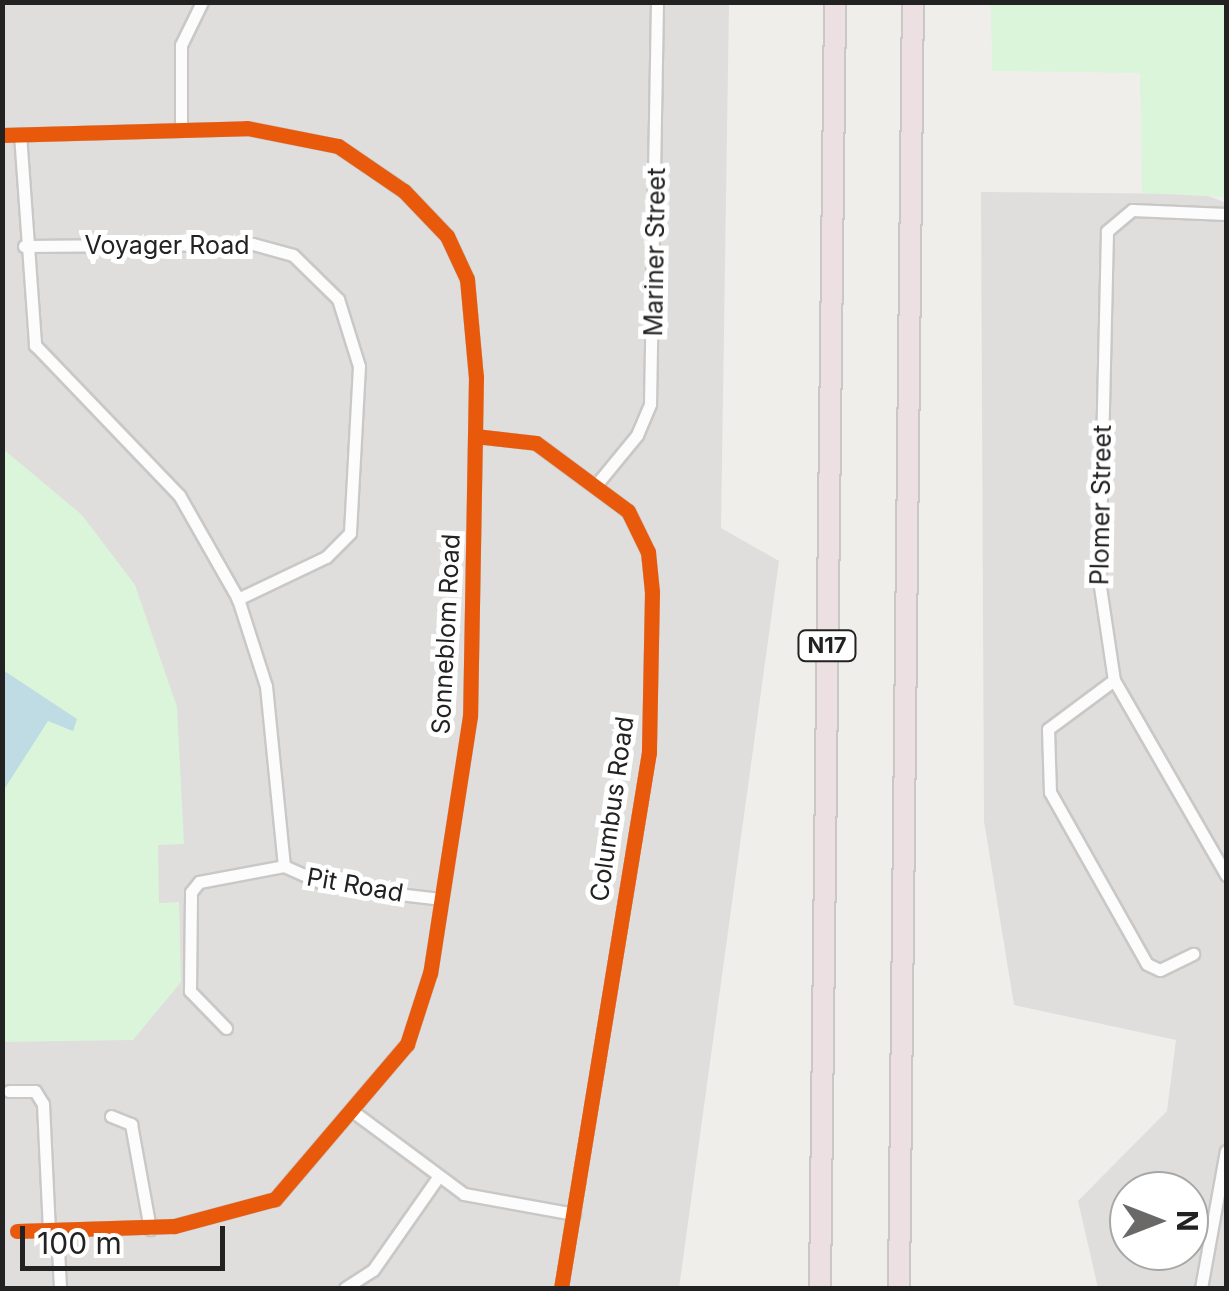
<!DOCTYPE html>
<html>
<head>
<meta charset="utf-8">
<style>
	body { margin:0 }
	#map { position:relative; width:1229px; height:1291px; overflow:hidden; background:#f0eeeb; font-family:Inter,sans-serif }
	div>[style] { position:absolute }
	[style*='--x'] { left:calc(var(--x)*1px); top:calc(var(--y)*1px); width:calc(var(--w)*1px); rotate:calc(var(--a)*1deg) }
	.residential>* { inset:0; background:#dfdedc }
	.park>* { inset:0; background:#daf5da }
	.water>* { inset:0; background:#bfdbe3 }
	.roads { filter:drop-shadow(2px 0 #c9c8c7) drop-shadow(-2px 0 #c9c8c7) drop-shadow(0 2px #c9c8c7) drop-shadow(0 -2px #c9c8c7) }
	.minor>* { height:11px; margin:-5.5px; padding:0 5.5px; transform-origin:5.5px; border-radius:5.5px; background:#fdfcfc }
	.motorway>* { height:20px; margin:-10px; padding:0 10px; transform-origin:10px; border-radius:10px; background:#ece0e2 }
	.cycleway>* { height:15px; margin:-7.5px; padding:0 7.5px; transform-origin:7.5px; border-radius:7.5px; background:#e8590c }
	span { translate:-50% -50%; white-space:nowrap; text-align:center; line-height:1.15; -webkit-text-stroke:10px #fff; paint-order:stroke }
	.shield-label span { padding:2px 8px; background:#fff; border:2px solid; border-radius:8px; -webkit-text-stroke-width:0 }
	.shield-label { font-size:22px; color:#222; font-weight:700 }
	.street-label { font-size:25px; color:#222 }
	.frame { position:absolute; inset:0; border:5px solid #222; pointer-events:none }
	.north { position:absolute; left:1109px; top:1171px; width:100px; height:100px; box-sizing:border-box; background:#fff; border:2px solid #a7a7a7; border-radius:50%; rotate:90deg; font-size:28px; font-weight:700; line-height:40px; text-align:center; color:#222 }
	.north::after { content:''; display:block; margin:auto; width:35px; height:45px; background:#6a6968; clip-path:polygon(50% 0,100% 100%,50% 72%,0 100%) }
	.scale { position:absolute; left:20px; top:1226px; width:205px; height:45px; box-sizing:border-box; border:5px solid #222; border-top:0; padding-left:12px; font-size:30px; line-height:35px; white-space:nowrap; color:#222; -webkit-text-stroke:8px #fff; paint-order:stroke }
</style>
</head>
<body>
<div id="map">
	<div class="residential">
		<div style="clip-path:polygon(3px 3px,729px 3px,721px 528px,779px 561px,679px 1288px,3px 1288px)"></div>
		<div style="clip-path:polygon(evenodd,981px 192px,1204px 194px,1226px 203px,1226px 1288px,1098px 1288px,1078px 1201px,1167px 1111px,1176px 1040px,1014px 1005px,984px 821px,981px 192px,1129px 1191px,1189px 1191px,1189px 1251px,1129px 1251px,1129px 1191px)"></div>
	</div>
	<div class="park">
		<div style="clip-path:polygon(991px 3px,1226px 3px,1226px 197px,1142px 193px,1140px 73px,992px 71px)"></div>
		<div style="clip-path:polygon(2px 448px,82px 515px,135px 585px,177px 707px,184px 844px,158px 845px,159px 903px,179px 902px,181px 982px,133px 1040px,3px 1042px)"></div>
	</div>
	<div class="water">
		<div style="clip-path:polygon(3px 670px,77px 719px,73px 731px,48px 721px,3px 791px)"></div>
	</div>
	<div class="roads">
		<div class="minor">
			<div style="--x:181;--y:128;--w:83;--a:-90"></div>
			<div style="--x:181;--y:45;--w:48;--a:-64"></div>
			<div style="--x:20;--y:134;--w:212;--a:85.9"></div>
			<div style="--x:35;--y:345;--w:208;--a:46.2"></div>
			<div style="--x:179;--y:495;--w:120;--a:60.4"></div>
			<div style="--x:238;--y:599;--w:91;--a:72.2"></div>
			<div style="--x:266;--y:686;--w:181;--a:84.3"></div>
			<div style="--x:2;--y:135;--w:245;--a:-1.6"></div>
			<div style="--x:247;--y:128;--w:93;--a:11.2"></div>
			<div style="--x:338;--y:146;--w:80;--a:34.3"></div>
			<div style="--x:404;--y:191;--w:62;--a:46.3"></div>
			<div style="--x:447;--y:236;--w:47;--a:65.1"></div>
			<div style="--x:467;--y:279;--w:98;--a:84.8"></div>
			<div style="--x:476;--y:377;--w:339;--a:91"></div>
			<div style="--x:470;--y:716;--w:260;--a:98.8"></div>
			<div style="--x:430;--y:973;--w:75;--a:107.9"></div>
			<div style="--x:407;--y:1044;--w:204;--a:130.4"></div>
			<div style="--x:275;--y:1199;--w:105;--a:165"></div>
			<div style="--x:174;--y:1226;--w:157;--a:178.2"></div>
			<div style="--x:1226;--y:214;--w:94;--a:-177.6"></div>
			<div style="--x:1132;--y:210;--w:33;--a:140"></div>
			<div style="--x:1107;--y:231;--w:349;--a:91.3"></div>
			<div style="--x:1099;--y:580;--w:101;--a:81.5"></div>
			<div style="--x:1114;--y:680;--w:225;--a:60.1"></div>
			<div style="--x:24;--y:246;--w:229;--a:-0.5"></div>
			<div style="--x:253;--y:244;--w:41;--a:15.4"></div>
			<div style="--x:293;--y:255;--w:63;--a:44.4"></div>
			<div style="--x:338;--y:299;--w:70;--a:72.6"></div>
			<div style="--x:359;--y:366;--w:167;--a:93.1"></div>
			<div style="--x:350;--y:533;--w:34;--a:135"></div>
			<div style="--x:326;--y:557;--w:98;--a:154.5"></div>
			<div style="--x:475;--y:436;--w:61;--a:6.5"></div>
			<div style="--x:536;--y:443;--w:114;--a:36.5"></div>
			<div style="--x:628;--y:511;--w:46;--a:64"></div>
			<div style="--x:648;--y:552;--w:40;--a:84.3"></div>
			<div style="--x:652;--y:592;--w:160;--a:91.1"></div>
			<div style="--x:649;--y:752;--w:543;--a:99.32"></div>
			<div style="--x:596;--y:485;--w:65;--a:-50.6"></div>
			<div style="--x:637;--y:435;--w:34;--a:-67"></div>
			<div style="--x:650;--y:404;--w:402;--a:-89"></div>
			<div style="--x:1114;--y:680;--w:82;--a:143.4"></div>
			<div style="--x:1048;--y:729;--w:63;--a:88.2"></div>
			<div style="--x:1050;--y:792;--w:197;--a:60.6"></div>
			<div style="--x:1147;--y:964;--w:14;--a:25"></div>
			<div style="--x:1160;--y:970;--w:37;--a:-26"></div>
			<div style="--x:284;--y:866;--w:49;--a:24"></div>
			<div style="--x:329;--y:886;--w:113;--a:6.6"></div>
			<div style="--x:226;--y:1028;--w:52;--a:-134.2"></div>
			<div style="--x:190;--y:991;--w:99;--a:-89.4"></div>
			<div style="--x:191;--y:892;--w:13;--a:-51"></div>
			<div style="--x:199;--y:882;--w:86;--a:-10.7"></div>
			<div style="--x:9;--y:1091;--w:26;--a:0"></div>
			<div style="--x:35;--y:1091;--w:15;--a:58"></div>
			<div style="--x:43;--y:1104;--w:126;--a:87.3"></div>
			<div style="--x:355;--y:1113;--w:136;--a:36.6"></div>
			<div style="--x:464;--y:1194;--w:112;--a:10.3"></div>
			<div style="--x:111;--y:1116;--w:22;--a:22"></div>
			<div style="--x:131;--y:1124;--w:107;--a:79.7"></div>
			<div style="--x:57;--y:1230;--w:58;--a:87"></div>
			<div style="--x:345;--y:1288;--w:33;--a:-33"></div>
			<div style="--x:373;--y:1270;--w:110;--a:-55"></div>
			<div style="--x:1201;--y:1288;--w:139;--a:-79.7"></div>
		</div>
		<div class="motorway">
			<div style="--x:820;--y:1288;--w:1286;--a:-89.33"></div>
			<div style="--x:899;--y:1288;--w:1286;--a:-89.38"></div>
		</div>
	</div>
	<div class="cycleway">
		<div style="--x:2;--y:135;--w:245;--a:-1.6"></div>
		<div style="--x:247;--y:128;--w:93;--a:11.2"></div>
		<div style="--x:338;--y:146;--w:80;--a:34.3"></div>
		<div style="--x:404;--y:191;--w:62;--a:46.3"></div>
		<div style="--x:447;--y:236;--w:47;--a:65.1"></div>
		<div style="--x:467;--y:279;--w:98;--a:84.8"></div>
		<div style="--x:476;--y:377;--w:339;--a:91"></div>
		<div style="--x:470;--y:716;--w:260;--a:98.8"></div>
		<div style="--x:430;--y:973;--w:75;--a:107.9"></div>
		<div style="--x:407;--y:1044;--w:204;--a:130.4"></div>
		<div style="--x:275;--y:1199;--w:105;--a:165"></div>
		<div style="--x:174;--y:1226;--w:157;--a:178.2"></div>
		<div style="--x:475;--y:436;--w:61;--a:6.5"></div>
		<div style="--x:536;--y:443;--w:114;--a:36.5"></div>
		<div style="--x:628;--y:511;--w:46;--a:64"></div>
		<div style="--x:648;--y:552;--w:40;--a:84.3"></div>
		<div style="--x:652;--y:592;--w:160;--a:91.1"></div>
		<div style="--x:649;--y:752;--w:543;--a:99.32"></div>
	</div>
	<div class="shield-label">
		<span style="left:827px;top:646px">N17</span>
	</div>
	<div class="street-label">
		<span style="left:167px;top:245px">Voyager Road</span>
		<span style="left:655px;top:252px;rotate:-89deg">Mariner Street</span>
		<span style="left:1101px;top:505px;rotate:-89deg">Plomer Street</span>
		<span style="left:446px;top:634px;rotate:-87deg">Sonneblom Road</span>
		<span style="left:612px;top:809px;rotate:-82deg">Columbus Road</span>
		<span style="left:355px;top:885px;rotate:10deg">Pit Road</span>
	</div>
	<div class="frame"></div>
	<div class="north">N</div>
	<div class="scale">100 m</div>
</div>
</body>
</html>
